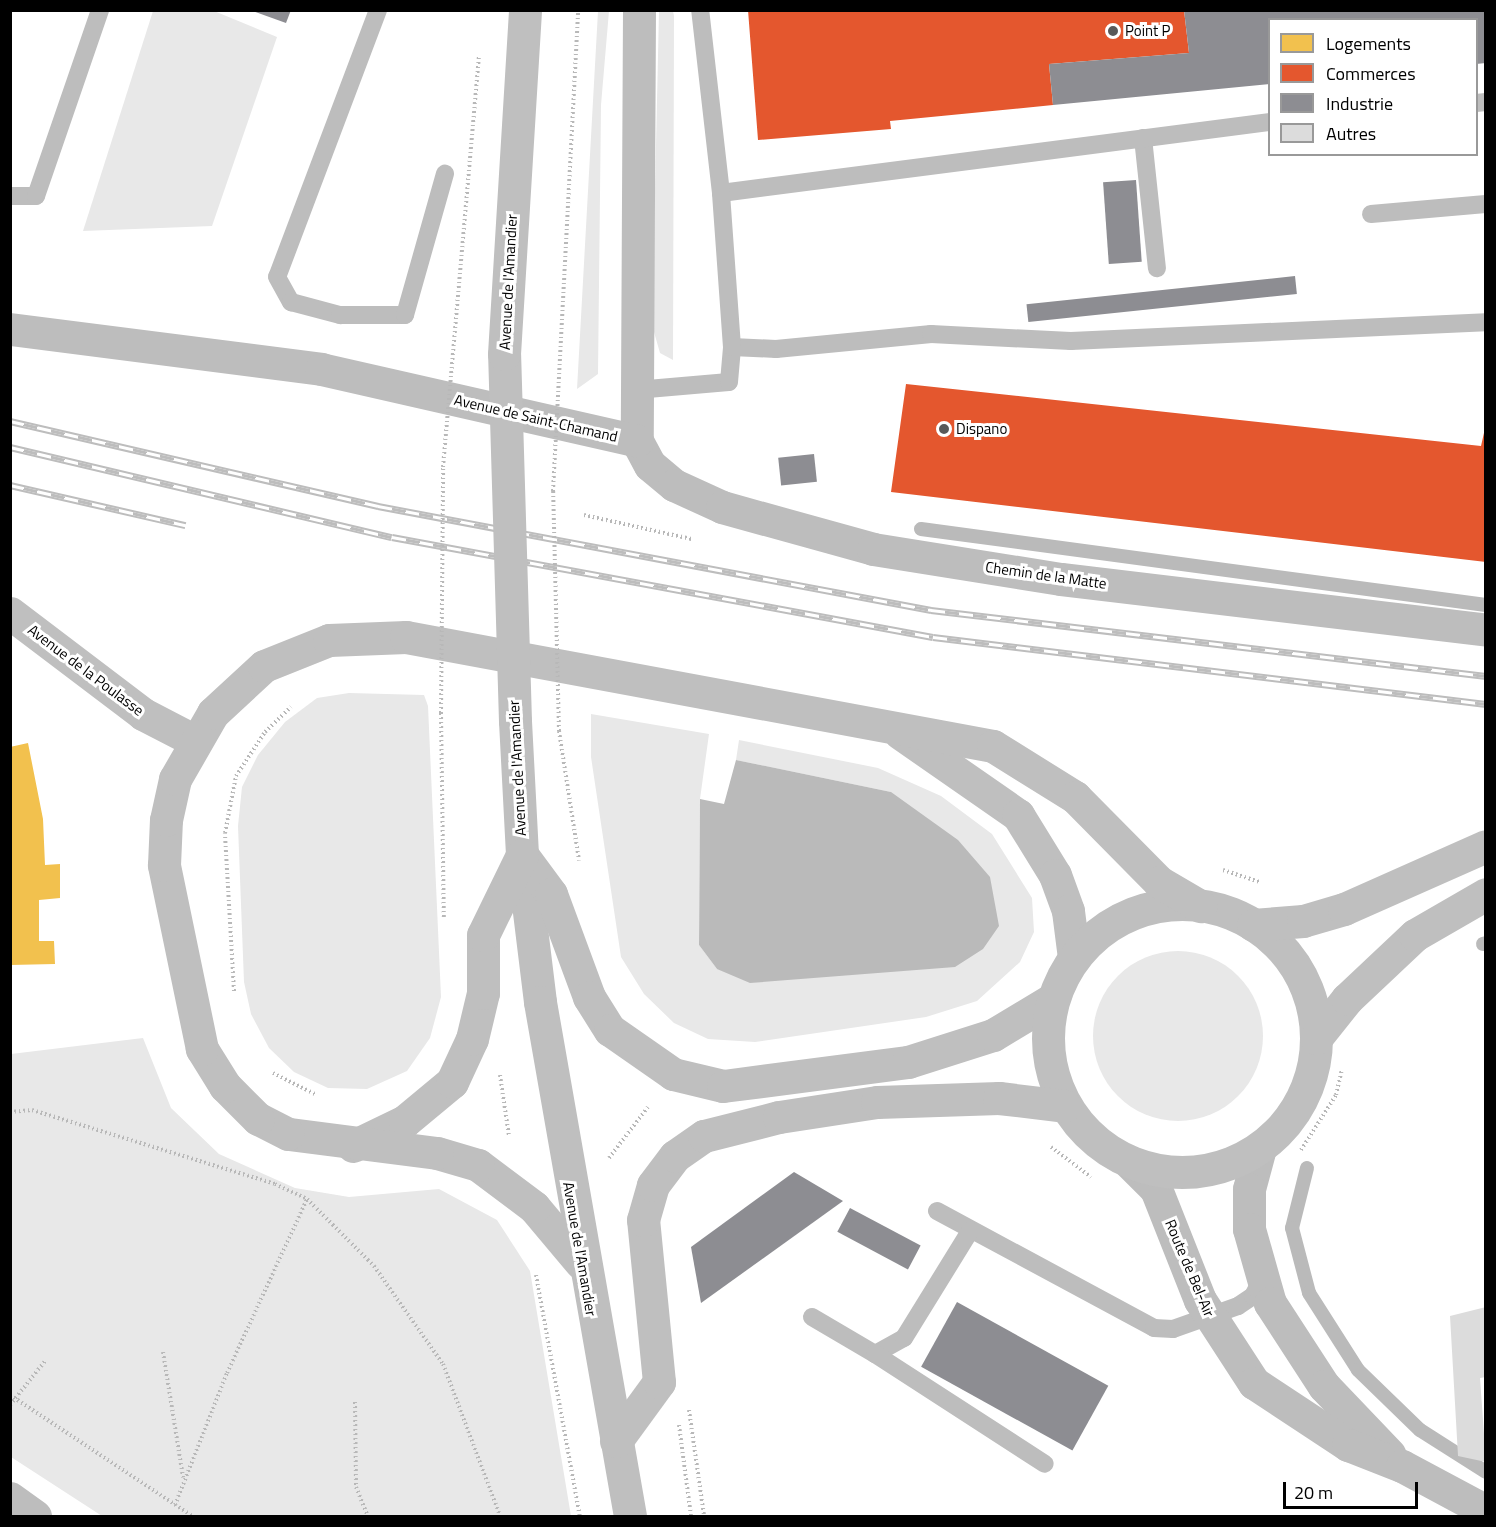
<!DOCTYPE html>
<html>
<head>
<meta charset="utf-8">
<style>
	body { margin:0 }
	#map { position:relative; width:1496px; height:1527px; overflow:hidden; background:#fff; font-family:"Titillium Web",sans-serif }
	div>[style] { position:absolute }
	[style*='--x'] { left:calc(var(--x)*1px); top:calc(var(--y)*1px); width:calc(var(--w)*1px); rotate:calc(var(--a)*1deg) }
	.green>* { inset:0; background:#e8e8e8 }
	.round { border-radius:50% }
	.water>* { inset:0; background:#bababa }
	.homes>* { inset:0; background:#f2c14e }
	.shops>* { inset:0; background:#e4572e }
	.industry>* { inset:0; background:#8d8d92; transform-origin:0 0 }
	.stream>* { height:14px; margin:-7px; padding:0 7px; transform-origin:7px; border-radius:7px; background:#bababa }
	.building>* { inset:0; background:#dcdcdc }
	.path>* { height:4px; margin-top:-2px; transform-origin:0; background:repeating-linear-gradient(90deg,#b8b8b8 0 1.5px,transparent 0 4.5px) }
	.lane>* { height:18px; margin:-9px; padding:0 9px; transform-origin:9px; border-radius:9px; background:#bdbdbd }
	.street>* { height:33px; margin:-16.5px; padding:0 16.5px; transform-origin:16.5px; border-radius:16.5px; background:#bdbdbd }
	.secondary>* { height:33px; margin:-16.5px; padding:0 16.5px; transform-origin:16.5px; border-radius:16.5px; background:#bfbfbf }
	.secondary>.ring { margin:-16.5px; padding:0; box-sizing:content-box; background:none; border:33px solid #bfbfbf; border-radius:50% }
	.rail>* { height:7px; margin-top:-3.5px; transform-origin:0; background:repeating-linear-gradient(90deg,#fff 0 14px,#bdbdbd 0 28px); box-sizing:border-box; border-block:2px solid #bdbdbd }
	.path-bridge>* { height:4px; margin-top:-2px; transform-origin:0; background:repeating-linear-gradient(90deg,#b8b8b8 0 1.5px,transparent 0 4.5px) }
	.secondary-bridge>* { height:33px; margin:-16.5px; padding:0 16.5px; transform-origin:16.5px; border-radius:16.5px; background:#bfbfbf }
	.dots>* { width:16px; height:16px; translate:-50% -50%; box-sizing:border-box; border:3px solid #fff; border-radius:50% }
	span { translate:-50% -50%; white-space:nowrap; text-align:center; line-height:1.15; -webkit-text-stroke:6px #fff; paint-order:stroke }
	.poi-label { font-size:15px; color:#000 }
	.left { translate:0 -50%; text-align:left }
	.street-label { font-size:15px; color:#000 }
	.frame { position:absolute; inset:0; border:12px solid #000; pointer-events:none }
	.legend { position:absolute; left:1268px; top:18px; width:210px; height:138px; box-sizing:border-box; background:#fff; border:2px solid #999; margin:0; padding:8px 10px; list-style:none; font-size:18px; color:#000 }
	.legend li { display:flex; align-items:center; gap:12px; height:30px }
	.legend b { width:30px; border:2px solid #999 }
	.scale { position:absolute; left:1283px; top:1482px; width:135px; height:27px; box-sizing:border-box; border:3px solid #000; border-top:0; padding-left:8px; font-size:18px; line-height:21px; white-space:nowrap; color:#000; -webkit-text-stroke:4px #fff; paint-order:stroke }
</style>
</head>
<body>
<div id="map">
	<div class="green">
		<div style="clip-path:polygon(153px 11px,214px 11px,277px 37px,212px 226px,83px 231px)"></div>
		<div style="clip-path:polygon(598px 11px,609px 11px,601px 105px,598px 374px,577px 389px)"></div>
		<div style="clip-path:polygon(659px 11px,673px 11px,674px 16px,673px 360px,660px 353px,652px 325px)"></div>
		<div style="clip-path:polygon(349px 693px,424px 695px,428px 706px,441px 997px,430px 1038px,407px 1071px,367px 1089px,328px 1088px,294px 1072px,269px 1048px,251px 1014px,244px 982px,238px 826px,242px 787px,258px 755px,285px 722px,317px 698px)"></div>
		<div style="clip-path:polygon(591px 714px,709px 734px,700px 799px,699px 945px,717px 969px,891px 792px,736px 760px,739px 740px,878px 768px,941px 796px,992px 834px,1032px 898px,1034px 932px,1020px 962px,977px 1001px,926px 1017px,755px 1042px,708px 1039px,674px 1023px,644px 994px,621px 957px,591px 757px)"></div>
		<div class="round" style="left:1093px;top:951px;width:170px;height:170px"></div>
		<div style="clip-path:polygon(143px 1038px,171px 1108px,219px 1154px,295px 1188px,349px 1197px,439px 1189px,497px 1220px,530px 1271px,571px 1516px,102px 1516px,11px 1457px,11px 1054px)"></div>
	</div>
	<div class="water">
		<div style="clip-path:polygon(736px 760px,891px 792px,958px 840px,990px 877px,999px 926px,983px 949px,955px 967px,750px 983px,717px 969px,699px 945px,700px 799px,724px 804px)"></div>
	</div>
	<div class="homes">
		<div style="clip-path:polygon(28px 743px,43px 819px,45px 865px,60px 864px,60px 898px,39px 900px,39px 941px,54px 941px,55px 964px,10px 965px,10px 747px)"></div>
	</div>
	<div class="shops">
		<div style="clip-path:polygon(748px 10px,1184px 10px,1189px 53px,1049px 64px,1053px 105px,890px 121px,891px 129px,758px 140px)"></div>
		<div style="clip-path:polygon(906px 384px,1481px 446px,1486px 424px,1486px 562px,891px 492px)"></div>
	</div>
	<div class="industry">
		<div style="clip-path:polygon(250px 10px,291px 10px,286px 23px)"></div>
		<div style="clip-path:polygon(1184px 10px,1486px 10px,1486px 63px,1476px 64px,1476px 20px,1270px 20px,1270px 84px,1053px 105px,1049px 64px,1189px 53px)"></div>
		<div style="left:1136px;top:180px;width:82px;height:33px;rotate:86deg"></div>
		<div style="left:1295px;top:276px;width:18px;height:270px;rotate:84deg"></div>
		<div style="left:814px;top:454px;width:28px;height:36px;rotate:84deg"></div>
		<div style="clip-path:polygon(794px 1172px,843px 1201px,701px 1303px,691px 1247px)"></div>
		<div style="left:850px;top:1208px;width:80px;height:27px;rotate:28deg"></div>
		<div style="left:957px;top:1302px;width:173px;height:74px;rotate:29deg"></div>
	</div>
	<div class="stream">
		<div style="--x:921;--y:529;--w:570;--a:7.66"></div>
		<div style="--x:1483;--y:944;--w:3;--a:-18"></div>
		<div style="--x:1307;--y:1168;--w:62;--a:104"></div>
		<div style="--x:1292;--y:1228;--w:67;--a:75.3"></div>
		<div style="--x:1309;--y:1293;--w:91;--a:57.5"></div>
		<div style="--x:1358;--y:1370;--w:86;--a:44.1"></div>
		<div style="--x:1420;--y:1430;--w:78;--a:32.5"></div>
	</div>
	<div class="building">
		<div style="clip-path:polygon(1486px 1307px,1486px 1377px,1480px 1378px,1486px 1462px,1458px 1456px,1450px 1316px)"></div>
	</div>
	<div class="path">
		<div style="--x:584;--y:515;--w:110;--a:12.6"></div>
		<div style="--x:441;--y:713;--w:207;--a:89.2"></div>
		<div style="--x:559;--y:731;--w:131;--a:81.2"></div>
		<div style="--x:1223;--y:870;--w:40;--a:18"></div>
		<div style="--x:234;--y:991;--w:158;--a:-93.3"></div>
		<div style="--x:225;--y:833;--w:58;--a:-79.1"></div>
		<div style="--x:236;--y:776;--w:53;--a:-56.6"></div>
		<div style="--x:265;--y:732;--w:36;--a:-44"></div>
		<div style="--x:273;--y:1073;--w:49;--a:26.6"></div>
		<div style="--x:500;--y:1075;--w:62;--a:81.6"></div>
		<div style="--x:10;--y:1112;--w:22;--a:-5"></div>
		<div style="--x:32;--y:1110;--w:254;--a:16.9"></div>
		<div style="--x:275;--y:1184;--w:35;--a:25"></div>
		<div style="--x:307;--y:1199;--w:95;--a:45"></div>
		<div style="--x:374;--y:1266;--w:120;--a:54.9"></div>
		<div style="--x:443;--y:1364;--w:162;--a:69.4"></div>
		<div style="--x:1051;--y:1147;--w:50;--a:36.9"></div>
		<div style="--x:1301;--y:1150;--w:65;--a:-57.5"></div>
		<div style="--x:1336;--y:1095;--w:26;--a:-77"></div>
		<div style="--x:609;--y:1158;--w:64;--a:-52.6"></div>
		<div style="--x:536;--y:1275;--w:245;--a:79.7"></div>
		<div style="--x:163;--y:1352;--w:127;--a:80.9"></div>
		<div style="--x:10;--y:1395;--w:219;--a:33.6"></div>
		<div style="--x:355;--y:1402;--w:85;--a:89.3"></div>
		<div style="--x:356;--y:1487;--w:31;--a:68"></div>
		<div style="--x:10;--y:1405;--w:56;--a:-51.5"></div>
		<div style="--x:689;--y:1410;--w:107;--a:81.9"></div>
		<div style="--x:679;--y:1425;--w:92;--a:82.5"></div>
		<div style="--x:175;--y:1505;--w:142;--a:-68.5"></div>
		<div style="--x:227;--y:1373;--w:192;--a:-65.3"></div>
	</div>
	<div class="lane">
		<div style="--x:378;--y:10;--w:285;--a:110.7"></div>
		<div style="--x:277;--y:277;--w:29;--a:61"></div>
		<div style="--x:291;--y:302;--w:51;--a:14.9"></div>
		<div style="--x:340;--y:315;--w:65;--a:0"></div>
		<div style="--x:405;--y:315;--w:147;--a:-74.2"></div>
		<div style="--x:1476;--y:103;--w:10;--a:-6"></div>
		<div style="--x:1143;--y:138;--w:131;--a:83.9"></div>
		<div style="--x:721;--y:193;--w:554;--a:-7.37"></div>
		<div style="--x:10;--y:196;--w:26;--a:0"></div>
		<div style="--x:36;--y:196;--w:197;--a:-71"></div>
		<div style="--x:1371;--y:214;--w:115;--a:-5"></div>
		<div style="--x:732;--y:347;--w:44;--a:2.6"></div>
		<div style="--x:776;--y:349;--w:156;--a:-5.5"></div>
		<div style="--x:931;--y:334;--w:140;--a:2.9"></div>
		<div style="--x:1071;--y:341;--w:415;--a:-2.6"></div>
		<div style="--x:636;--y:390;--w:93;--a:-4.9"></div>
		<div style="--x:729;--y:382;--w:35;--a:-85"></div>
		<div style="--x:732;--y:347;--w:154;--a:-94.1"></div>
		<div style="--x:721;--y:193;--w:184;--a:-96.5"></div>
		<div style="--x:937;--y:1211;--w:247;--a:28.3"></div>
		<div style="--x:1154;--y:1328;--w:19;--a:3"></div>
		<div style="--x:1173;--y:1329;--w:69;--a:-19.5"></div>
		<div style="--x:1238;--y:1306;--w:18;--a:-34"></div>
		<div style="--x:1253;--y:1296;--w:20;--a:-63"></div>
		<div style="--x:812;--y:1317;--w:73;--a:30.4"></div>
		<div style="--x:875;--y:1354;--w:33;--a:-29"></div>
		<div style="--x:904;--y:1338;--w:126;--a:-58.3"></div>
		<div style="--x:875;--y:1354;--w:202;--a:32.9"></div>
	</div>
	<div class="street">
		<div style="--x:639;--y:10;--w:431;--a:90.3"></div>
		<div style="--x:637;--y:441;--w:27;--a:62"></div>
		<div style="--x:650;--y:465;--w:31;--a:40"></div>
		<div style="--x:674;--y:485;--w:53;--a:24.6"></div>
		<div style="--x:722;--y:507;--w:157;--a:15.5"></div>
		<div style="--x:873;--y:549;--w:190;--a:9.1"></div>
		<div style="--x:1061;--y:579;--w:428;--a:6.8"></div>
		<div style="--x:10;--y:329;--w:314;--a:7.3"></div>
		<div style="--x:321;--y:369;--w:324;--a:12.8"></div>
		<div style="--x:1260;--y:1148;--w:42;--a:105"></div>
		<div style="--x:1249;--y:1189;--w:40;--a:90"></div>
		<div style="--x:1249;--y:1229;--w:77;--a:74.2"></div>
		<div style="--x:1270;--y:1303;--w:99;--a:57"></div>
		<div style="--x:1324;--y:1386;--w:95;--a:46.3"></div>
		<div style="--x:1129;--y:1162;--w:38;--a:45"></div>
		<div style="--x:1156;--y:1189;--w:119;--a:68.4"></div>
		<div style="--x:1200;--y:1300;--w:99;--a:57"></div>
		<div style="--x:1254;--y:1383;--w:113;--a:33.4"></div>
		<div style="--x:1348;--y:1445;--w:58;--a:21.3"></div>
		<div style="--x:1402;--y:1466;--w:95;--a:28.2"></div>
		<div style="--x:10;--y:1498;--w:31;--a:36"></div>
	</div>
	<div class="secondary">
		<div style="--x:10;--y:613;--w:167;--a:37.2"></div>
		<div style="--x:143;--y:714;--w:59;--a:27.4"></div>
		<div style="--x:515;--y:721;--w:134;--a:87"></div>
		<div style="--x:522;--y:855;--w:148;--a:83"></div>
		<div style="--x:540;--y:1002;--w:522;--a:80.07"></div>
		<div style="--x:900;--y:733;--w:144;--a:34.8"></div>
		<div style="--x:1018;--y:815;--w:70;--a:58.3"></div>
		<div style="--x:1055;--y:875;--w:38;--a:70"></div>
		<div style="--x:1068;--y:911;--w:47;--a:82.7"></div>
		<div style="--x:523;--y:856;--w:47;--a:53.6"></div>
		<div style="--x:551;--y:894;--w:110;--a:69.7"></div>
		<div style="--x:589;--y:997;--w:39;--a:58"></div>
		<div style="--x:610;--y:1030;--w:77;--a:34.9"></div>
		<div style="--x:673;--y:1074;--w:51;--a:13.5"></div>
		<div style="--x:723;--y:1086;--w:187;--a:-7.4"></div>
		<div style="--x:908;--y:1062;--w:89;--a:-17.6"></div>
		<div style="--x:993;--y:1035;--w:70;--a:-31"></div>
		<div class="ring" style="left:1048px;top:904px;width:235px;height:235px"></div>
		<div style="--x:1253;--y:925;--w:50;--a:-4.6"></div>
		<div style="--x:1303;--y:921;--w:43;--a:-16.3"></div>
		<div style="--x:1344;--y:909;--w:155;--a:-23.9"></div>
		<div style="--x:1316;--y:1038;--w:50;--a:-51.5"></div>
		<div style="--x:1347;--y:999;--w:93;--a:-43.3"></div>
		<div style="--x:1415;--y:935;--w:82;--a:-30"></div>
		<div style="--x:353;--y:1146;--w:58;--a:-25.7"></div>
		<div style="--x:405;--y:1121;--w:61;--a:-39.7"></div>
		<div style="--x:452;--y:1082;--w:47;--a:-65.1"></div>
		<div style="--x:472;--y:1039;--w:47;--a:-76.6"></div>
		<div style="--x:483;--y:993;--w:58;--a:-90"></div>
		<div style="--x:483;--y:935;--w:89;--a:-64"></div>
		<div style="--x:581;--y:1263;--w:73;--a:-130"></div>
		<div style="--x:534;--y:1207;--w:70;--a:-143.1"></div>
		<div style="--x:478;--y:1165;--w:43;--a:-163.7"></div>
		<div style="--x:437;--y:1153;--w:150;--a:-172.7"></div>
		<div style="--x:288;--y:1134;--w:34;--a:-153"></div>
		<div style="--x:258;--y:1119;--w:47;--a:-135"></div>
		<div style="--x:225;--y:1086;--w:44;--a:-121.9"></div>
		<div style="--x:202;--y:1049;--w:188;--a:-101.7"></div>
		<div style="--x:164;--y:865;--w:45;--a:-87.5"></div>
		<div style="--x:166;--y:820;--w:42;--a:-77.6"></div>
		<div style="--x:175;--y:779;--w:76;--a:-60.1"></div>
		<div style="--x:213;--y:713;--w:69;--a:-42.7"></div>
		<div style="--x:264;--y:666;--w:70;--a:-21.8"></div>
		<div style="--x:329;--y:640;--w:77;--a:-2.2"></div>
		<div style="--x:406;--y:637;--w:597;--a:10.52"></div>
		<div style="--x:993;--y:746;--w:97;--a:31.9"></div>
		<div style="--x:1075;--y:797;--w:120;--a:45.3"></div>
		<div style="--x:1159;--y:882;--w:48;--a:30.3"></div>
		<div style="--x:616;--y:1441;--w:73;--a:-53.9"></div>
		<div style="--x:659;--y:1382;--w:163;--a:-95.6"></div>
		<div style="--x:643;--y:1220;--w:36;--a:-74"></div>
		<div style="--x:653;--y:1185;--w:36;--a:-53"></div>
		<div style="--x:675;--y:1156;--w:35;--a:-35"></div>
		<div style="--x:704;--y:1136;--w:77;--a:-14.2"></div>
		<div style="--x:779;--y:1117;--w:99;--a:-8.7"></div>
		<div style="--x:877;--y:1102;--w:122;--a:-1.9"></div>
		<div style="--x:999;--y:1098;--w:66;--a:6.9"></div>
	</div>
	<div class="rail">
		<div style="--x:10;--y:421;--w:378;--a:13"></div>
		<div style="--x:378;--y:506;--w:563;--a:10.65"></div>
		<div style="--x:931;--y:610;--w:559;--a:6.78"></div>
		<div style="--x:10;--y:447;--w:392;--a:13.3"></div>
		<div style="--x:392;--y:537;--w:550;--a:10.47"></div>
		<div style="--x:933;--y:637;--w:557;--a:6.91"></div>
		<div style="--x:10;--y:485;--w:180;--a:12.9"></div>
	</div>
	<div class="path-bridge">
		<div style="--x:441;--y:713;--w:246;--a:-89.5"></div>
		<div style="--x:443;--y:467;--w:413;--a:-85"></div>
		<div style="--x:559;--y:731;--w:240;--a:-91.4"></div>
		<div style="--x:553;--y:491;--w:482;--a:-87"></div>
	</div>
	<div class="secondary-bridge">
		<div style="--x:515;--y:721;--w:367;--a:-91.7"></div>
		<div style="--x:504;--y:354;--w:345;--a:-86.5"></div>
	</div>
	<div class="dots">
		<div style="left:1113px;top:31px;background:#595959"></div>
		<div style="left:944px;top:429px;background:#595959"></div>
	</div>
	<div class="poi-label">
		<span class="left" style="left:1125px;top:31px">Point P</span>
		<span class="left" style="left:956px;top:429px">Dispano</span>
	</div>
	<div class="street-label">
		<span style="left:508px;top:282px;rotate:-87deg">Avenue de l'Amandier</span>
		<span style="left:536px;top:418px;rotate:13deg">Avenue de Saint-Chamand</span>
		<span style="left:1046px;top:575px;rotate:8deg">Chemin de la Matte</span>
		<span style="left:86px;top:670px;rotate:37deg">Avenue de la Poulasse</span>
		<span style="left:517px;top:768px;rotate:-93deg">Avenue de l'Amandier</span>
		<span style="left:580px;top:1249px;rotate:80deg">Avenue de l'Amandier</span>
		<span style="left:1190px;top:1268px;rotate:67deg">Route de Bel-Air</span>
	</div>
	<div class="frame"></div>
	<ul class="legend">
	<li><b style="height:16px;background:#f2c14e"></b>Logements</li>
	<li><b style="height:16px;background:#e4572e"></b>Commerces</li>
	<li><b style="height:16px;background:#8d8d92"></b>Industrie</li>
	<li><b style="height:16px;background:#dcdcdc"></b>Autres</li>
	</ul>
	<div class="scale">20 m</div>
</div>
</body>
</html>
